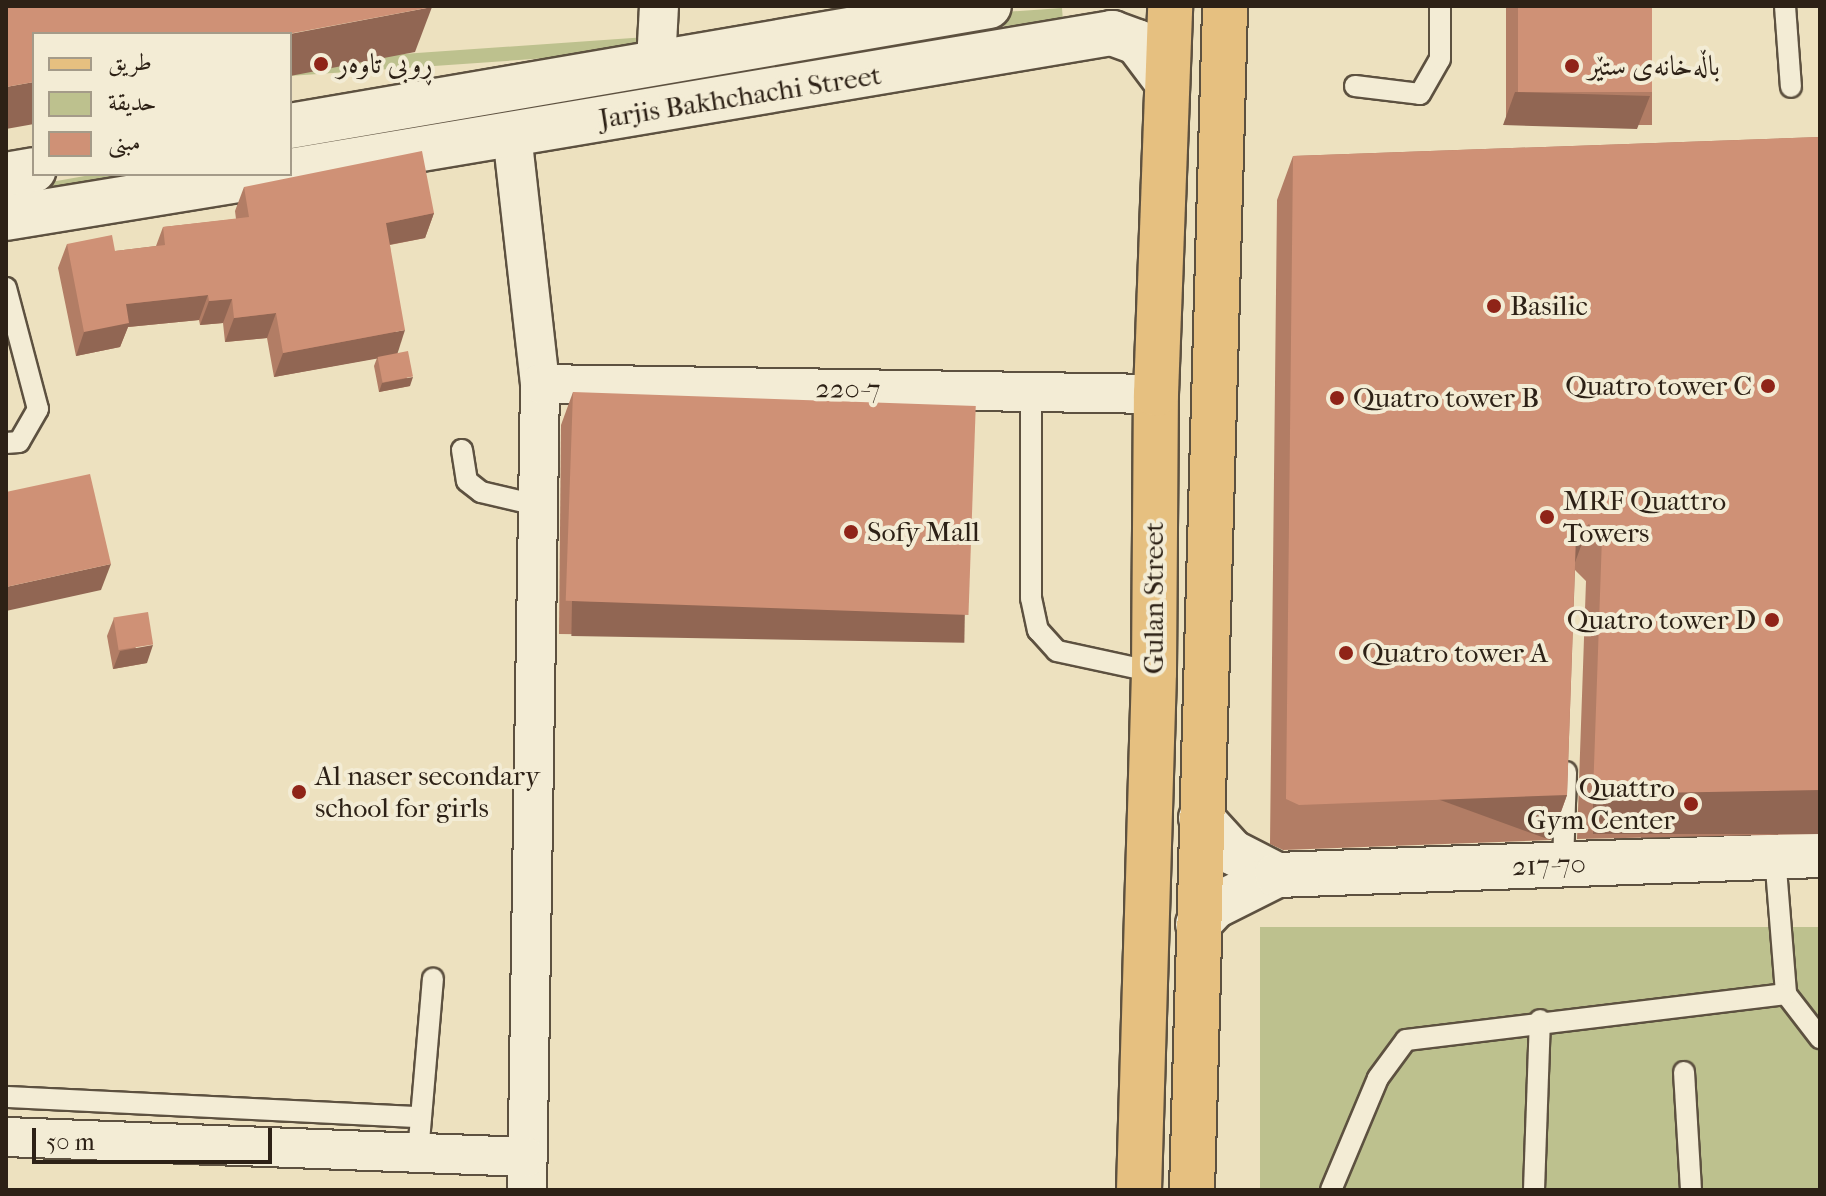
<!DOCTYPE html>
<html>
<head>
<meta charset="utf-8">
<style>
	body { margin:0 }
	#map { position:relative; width:1826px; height:1196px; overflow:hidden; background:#ede1bf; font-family:"IM FELL French Canon",Amiri,serif }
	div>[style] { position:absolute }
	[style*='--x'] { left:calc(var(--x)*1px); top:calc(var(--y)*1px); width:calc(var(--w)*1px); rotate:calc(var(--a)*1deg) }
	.green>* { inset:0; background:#bdc18e; transform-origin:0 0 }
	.roads { filter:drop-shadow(2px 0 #5d5140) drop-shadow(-2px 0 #5d5140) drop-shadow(0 2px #5d5140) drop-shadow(0 -2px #5d5140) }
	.service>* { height:20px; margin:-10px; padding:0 10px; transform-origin:10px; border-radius:10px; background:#f3ecd5 }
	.minor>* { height:38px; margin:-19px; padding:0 19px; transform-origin:19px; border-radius:19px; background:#f3ecd5 }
	.tertiary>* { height:44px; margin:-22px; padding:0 22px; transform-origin:22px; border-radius:22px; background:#f3ecd5 }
	.primary>* { height:44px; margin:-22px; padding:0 22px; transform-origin:22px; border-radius:22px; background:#e6c080 }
	.wall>* { inset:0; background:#b27d65; transform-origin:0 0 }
	.shaded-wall>* { inset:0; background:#916653; transform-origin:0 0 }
	.building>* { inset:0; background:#cf9176; transform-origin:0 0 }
	.dots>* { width:22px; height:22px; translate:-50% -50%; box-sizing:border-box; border:4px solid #f3ecd5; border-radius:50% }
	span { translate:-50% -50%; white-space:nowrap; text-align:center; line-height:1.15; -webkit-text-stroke:8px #f3ecd5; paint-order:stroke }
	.poi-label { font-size:28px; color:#2d2116 }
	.left { translate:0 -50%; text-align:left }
	.right { translate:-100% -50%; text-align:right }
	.street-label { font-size:28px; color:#2d2116 }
	.frame { position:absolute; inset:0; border:8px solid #2d2116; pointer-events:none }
	.legend { position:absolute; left:32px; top:32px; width:260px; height:144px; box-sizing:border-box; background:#f3ecd5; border:2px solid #a49b89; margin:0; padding:10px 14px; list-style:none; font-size:24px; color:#2d2116 }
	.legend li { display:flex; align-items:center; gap:16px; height:40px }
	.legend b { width:40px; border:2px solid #a49b89 }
	.scale { position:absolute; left:32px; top:1128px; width:240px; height:36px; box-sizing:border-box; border:4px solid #2d2116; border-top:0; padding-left:10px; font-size:24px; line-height:28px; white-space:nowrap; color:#2d2116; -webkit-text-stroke:6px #f3ecd5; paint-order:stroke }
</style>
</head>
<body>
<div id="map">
	<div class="green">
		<div style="left:1062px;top:8px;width:14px;height:783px;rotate:86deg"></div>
		<div style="clip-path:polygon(96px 174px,180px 174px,6px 204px,6px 190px)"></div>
		<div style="left:1820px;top:927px;width:263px;height:560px;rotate:90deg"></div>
	</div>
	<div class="roads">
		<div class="service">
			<div style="--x:1785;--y:6;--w:81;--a:85.8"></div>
			<div style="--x:1355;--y:86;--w:65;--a:7"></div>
			<div style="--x:1420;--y:94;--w:40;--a:-60.3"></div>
			<div style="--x:1440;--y:59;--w:53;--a:-90"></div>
			<div style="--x:6;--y:288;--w:125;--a:75.2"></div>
			<div style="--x:38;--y:409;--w:38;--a:120"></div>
			<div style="--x:19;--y:442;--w:13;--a:176"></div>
			<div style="--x:1031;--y:392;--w:206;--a:90"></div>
			<div style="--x:1031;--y:598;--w:33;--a:78"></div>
			<div style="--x:1038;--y:630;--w:28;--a:48"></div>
			<div style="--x:1057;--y:651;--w:99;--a:12.2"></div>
			<div style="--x:462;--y:450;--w:31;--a:81"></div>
			<div style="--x:467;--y:481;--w:18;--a:38"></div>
			<div style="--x:481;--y:492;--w:57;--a:13.1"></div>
			<div style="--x:1775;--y:856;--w:138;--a:85.4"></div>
			<div style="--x:1786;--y:994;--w:56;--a:52.3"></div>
			<div style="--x:1563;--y:864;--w:92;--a:-88.1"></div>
			<div style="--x:1684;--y:1072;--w:118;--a:86.6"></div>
			<div style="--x:6;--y:1097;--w:415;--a:2.8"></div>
			<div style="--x:418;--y:1153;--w:175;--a:-85.1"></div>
			<div style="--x:1331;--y:1190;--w:121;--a:-67.2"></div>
			<div style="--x:1378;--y:1078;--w:47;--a:-53.6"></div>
			<div style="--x:1406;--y:1040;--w:383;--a:-6.9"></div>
			<div style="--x:1534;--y:1190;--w:170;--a:-88"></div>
		</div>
		<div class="minor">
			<div style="--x:656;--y:63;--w:57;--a:-87"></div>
			<div style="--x:512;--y:134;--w:252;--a:83.6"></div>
			<div style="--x:540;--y:384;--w:806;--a:90.92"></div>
			<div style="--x:540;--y:384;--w:616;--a:0.93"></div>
			<div style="--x:6;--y:1137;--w:521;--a:2.2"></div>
		</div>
		<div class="tertiary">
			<div style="--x:290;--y:126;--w:709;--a:-9.74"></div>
			<div style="--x:290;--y:171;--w:834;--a:-9.53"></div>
			<div style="--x:1112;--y:33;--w:27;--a:20"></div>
			<div style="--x:1137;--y:42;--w:50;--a:53.1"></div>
			<div style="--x:6;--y:175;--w:28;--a:-10"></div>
			<div style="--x:6;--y:218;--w:272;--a:-9.3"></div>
			<div style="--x:1201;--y:818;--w:46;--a:47.6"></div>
			<div style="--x:1232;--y:852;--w:51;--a:27.1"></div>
			<div style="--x:1198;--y:924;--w:25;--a:-47"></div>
			<div style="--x:1215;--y:906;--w:69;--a:-26.6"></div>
			<div style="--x:1277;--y:875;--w:543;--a:-2.11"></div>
		</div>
		<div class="primary">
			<div style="--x:1139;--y:1190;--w:518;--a:-88.34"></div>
			<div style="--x:1154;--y:672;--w:278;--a:-89.6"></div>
			<div style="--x:1156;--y:394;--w:388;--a:-87.9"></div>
			<div style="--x:1192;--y:1190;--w:1184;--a:-88.4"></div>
		</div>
	</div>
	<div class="wall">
		<div style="left:1506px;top:6px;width:146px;height:119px"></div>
		<div style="clip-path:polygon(1820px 137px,1820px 834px,1577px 839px,1586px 581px,1575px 570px,1567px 795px,1551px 840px,1283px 850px,1270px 844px,1277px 200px,1293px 156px)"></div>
		<div style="clip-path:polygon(244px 187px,434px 213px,425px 238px,390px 245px,397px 353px,410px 386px,379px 392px,374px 366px,377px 358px,274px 377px,267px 338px,225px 342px,223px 323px,200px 325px,199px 320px,128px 327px,120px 347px,76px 356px,58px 268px,67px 244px,115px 251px,156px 246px,163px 227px,236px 219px,235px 211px)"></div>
		<div style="clip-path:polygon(573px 392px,965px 605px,952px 639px,559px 634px,561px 425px)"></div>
		<div style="clip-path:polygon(114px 618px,147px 663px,113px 669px,107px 636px)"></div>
	</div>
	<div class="shaded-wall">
		<div style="clip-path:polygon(432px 7px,415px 52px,290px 76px,290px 34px)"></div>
		<div style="clip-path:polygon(34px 82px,34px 124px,6px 129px,6px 87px)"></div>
		<div style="clip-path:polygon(1515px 92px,1650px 96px,1637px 129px,1503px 125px)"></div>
		<div style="clip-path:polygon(434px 213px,425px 238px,377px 247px,386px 223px)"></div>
		<div style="clip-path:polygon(208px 295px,199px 320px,128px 327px,120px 347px,76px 356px,84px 332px,126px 304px)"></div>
		<div style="clip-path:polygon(232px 299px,223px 323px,200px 325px,209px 301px)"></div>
		<div style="clip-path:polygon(276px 313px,267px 338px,225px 342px,234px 318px)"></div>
		<div style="clip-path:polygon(405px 330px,397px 355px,274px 377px,283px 353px)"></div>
		<div style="clip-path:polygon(413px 377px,410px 386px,379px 392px,382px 383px)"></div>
		<div style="clip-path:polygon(1589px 524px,1573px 568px,1576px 536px)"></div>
		<div style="clip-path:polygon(111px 564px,101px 590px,6px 611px,6px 587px)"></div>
		<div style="left:572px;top:601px;width:393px;height:35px;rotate:1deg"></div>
		<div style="clip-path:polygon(153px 645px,147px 663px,113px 669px,120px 651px)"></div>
		<div style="left:1820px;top:790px;width:44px;height:227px;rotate:90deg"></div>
		<div style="left:1567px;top:795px;width:48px;height:268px;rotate:110deg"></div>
	</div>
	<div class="building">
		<div style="clip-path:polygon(6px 6px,432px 6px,432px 7px,288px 34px,34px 34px,34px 82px,6px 87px)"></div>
		<div style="left:1518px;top:6px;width:134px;height:86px"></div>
		<div style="clip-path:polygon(1820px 137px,1820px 790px,1593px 794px,1602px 537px,1589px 524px,1576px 536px,1567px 795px,1299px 805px,1286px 799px,1293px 156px)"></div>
		<div style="clip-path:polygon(422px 151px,434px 213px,386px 223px,405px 330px,283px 353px,276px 313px,234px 318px,232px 299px,209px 301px,208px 295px,126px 304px,129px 323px,84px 332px,67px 244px,112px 235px,115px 251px,165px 245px,163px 227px,249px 217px,244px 187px)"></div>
		<div style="left:408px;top:351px;width:26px;height:31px;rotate:79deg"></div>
		<div style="left:573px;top:392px;width:403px;height:209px;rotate:2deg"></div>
		<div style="clip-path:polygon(90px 474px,111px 564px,6px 587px,6px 492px)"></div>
		<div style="left:148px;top:612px;width:33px;height:35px;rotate:81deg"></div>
	</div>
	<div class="dots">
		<div style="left:321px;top:64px;background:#8f2418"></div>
		<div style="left:1572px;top:66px;background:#8f2418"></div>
		<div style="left:1494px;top:306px;background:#8f2418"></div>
		<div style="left:1768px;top:386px;background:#8f2418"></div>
		<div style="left:1337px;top:398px;background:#8f2418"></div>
		<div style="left:1547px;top:517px;background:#8f2418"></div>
		<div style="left:851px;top:532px;background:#8f2418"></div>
		<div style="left:1772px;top:620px;background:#8f2418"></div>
		<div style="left:1346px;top:653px;background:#8f2418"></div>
		<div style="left:299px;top:792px;background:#8f2418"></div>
		<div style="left:1691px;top:804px;background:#8f2418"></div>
	</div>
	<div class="poi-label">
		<span class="left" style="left:337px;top:64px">ڕوبی تاوەر</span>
		<span class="left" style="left:1588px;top:66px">باڵەخانەی ستێر</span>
		<span class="left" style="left:1510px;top:306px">Basilic</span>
		<span class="right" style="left:1752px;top:386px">Quatro tower C</span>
		<span class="left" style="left:1353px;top:398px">Quatro tower B</span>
		<span class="left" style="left:1563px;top:517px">MRF Quattro<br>Towers</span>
		<span class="left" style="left:867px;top:532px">Sofy Mall</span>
		<span class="right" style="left:1756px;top:620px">Quatro tower D</span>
		<span class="left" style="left:1362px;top:653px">Quatro tower A</span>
		<span class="left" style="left:315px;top:792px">Al naser secondary<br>school for girls</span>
		<span class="right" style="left:1675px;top:804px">Quattro<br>Gym Center</span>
	</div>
	<div class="street-label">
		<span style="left:740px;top:97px;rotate:-9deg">Jarjis Bakhchachi Street</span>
		<span style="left:848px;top:389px;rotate:1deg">220-7</span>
		<span style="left:1154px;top:598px;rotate:-90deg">Gulan Street</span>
		<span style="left:1549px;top:865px;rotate:-2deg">217-70</span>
	</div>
	<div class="frame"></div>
	<ul class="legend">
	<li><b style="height:10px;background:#e6c080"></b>طريق</li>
	<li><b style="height:22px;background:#bdc18e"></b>حديقة</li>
	<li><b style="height:22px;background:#cf9176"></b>مبنى</li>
	</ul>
	<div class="scale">50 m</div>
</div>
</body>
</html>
